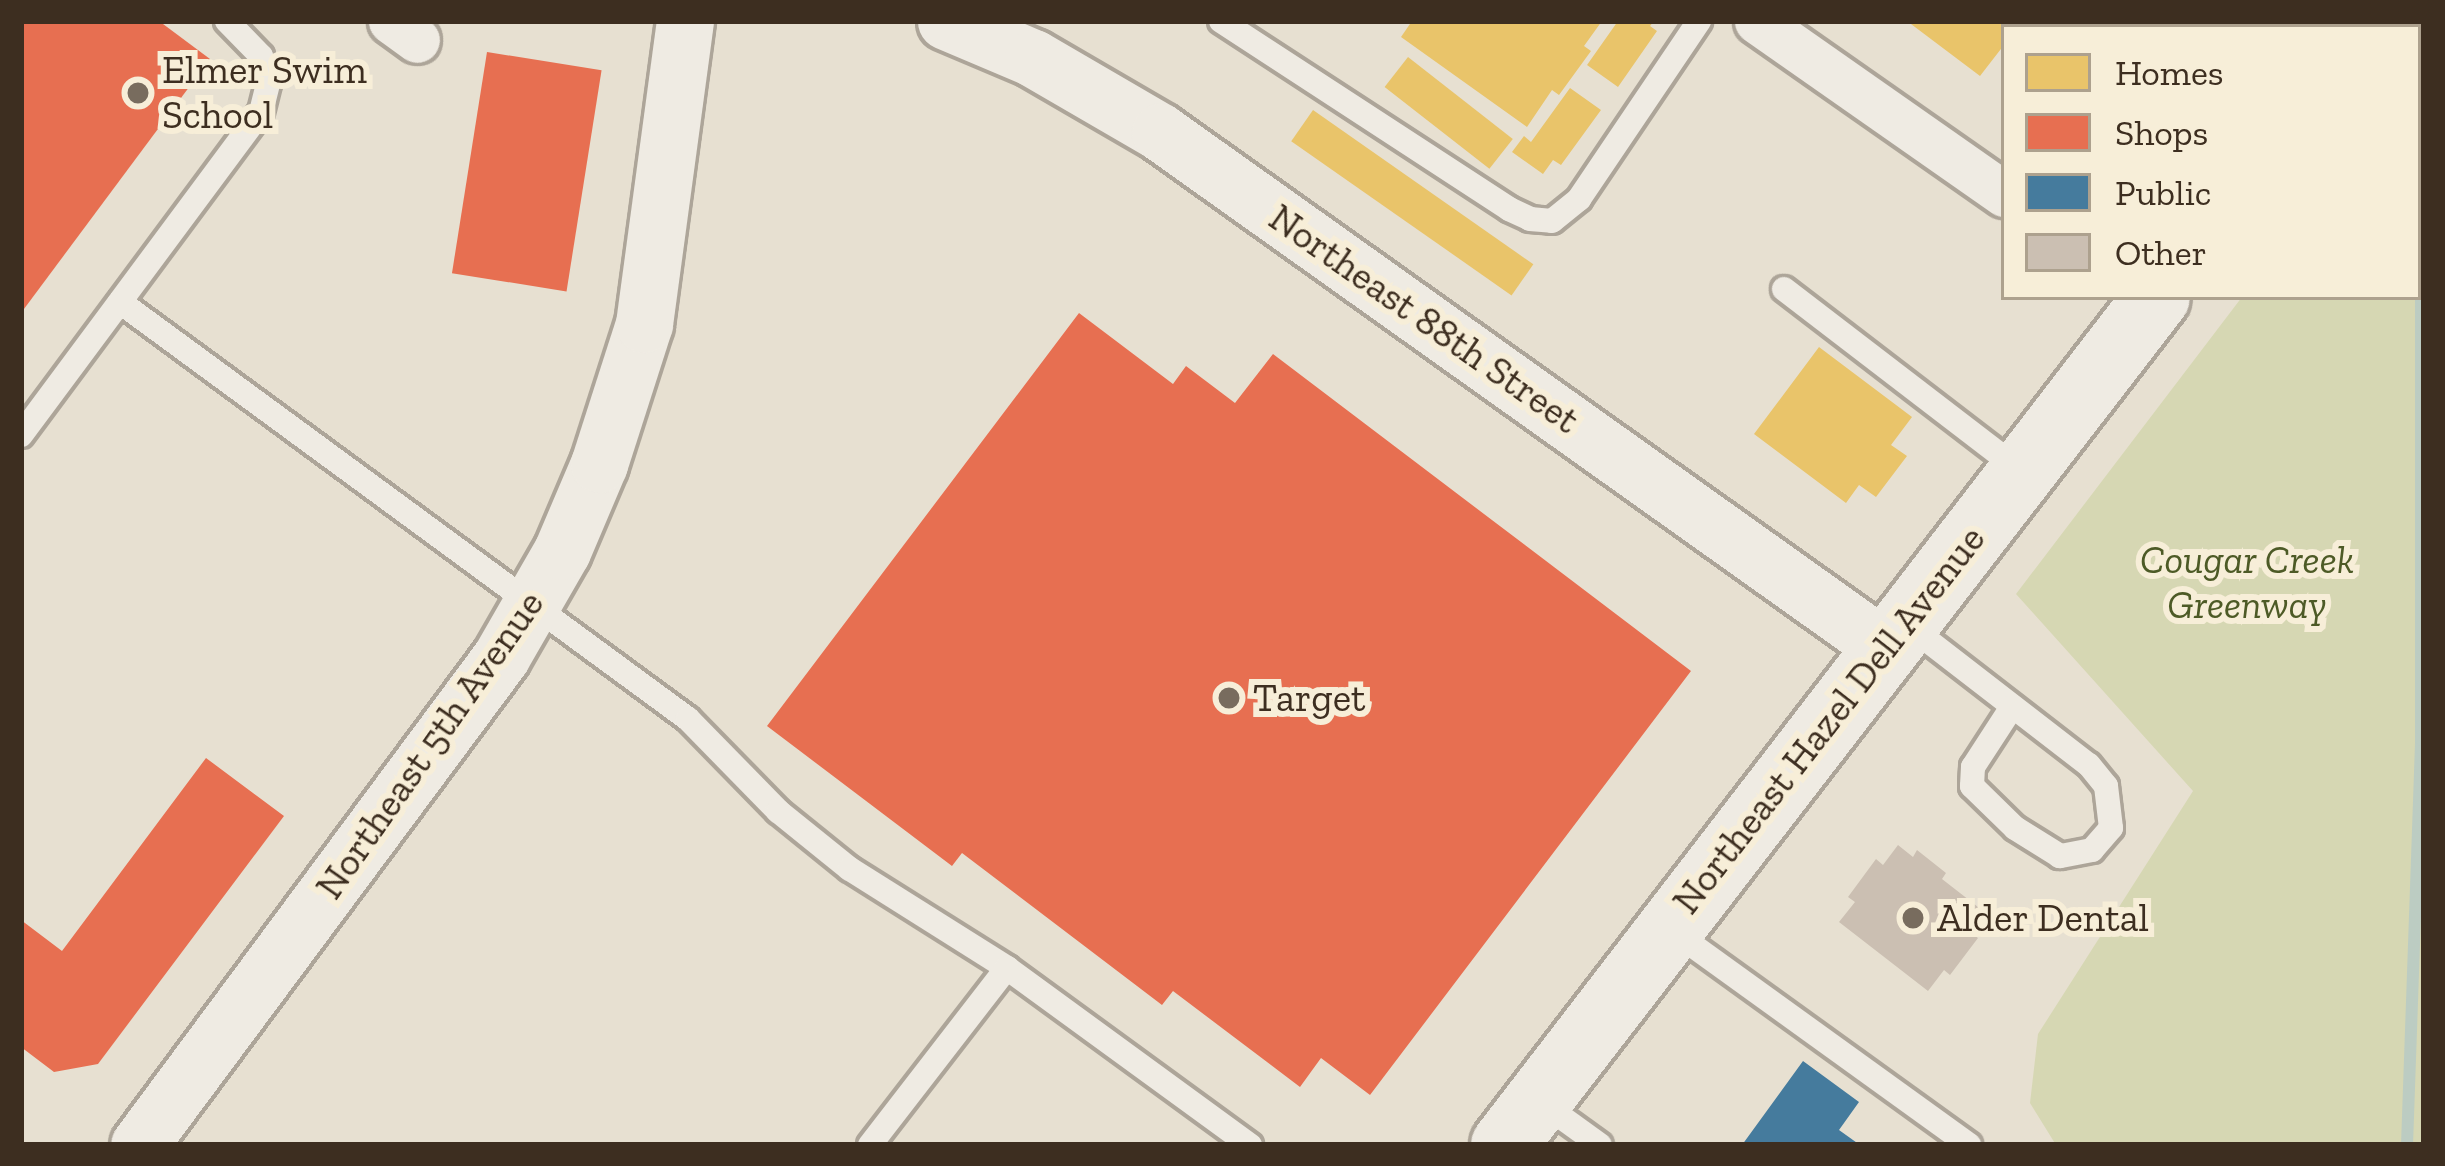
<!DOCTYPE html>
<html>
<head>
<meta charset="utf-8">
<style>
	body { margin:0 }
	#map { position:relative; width:2445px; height:1166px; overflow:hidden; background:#e7e0d1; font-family:"Zilla Slab",serif }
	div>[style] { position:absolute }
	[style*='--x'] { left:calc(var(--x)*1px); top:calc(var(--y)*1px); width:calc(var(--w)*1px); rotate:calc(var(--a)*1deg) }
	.green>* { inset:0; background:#d6d7b3 }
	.homes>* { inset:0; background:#e9c46a; transform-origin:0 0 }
	.shops>* { inset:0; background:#e76f51; transform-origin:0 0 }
	.public>* { inset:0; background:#457b9d }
	.stream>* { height:12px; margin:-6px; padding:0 6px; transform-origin:6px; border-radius:6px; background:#bcccc2 }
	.building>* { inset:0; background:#cbbfb2 }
	.roads { filter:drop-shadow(3px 0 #ada599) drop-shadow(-3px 0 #ada599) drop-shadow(0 3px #ada599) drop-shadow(0 -3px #ada599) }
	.service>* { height:24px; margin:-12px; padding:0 12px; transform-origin:12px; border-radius:12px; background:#efebe3 }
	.minor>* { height:45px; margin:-22.5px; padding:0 22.5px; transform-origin:22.5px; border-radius:22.5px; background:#efebe3 }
	.tertiary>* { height:57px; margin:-28.5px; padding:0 28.5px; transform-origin:28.5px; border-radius:28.5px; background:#efebe3 }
	.secondary>* { height:66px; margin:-33px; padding:0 33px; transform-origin:33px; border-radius:33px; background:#efebe3 }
	.dots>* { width:33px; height:33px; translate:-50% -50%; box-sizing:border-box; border:6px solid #f7eed8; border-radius:50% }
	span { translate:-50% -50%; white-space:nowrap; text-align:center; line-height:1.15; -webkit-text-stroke:12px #f7eed8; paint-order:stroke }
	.poi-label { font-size:39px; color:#3d2e20 }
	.left { translate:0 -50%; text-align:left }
	.street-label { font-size:39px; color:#3d2e20 }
	.park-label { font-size:39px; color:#4d5a26; font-style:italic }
	.frame { position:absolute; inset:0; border:24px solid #3d2e20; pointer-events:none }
	.legend { position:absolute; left:2001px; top:24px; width:420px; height:276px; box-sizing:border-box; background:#f7eed8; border:3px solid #ada18e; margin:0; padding:15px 21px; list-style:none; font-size:36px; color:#3d2e20 }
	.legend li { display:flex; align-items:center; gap:24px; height:60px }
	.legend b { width:60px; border:3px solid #ada18e }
</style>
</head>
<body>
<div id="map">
	<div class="green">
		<div style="clip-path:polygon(2424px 58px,2424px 1145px,2056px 1145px,2030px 1103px,2038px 1034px,2193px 791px,2016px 594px,2242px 297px,2418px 297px,2418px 66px)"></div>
	</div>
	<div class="homes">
		<div style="clip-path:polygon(1412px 21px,1602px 21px,1584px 46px,1591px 51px,1559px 95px,1552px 90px,1527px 127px,1401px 37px)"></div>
		<div style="clip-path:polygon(1618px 21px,1654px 21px,1650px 26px,1657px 31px,1618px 87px,1587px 65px)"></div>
		<div style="clip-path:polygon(1907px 21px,2022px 21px,2018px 27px,2004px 27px,2004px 45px,1980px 76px)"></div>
		<div style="clip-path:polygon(2047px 21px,2118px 21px,2126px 27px,2042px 27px)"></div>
		<div style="left:1408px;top:57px;width:133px;height:38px;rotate:38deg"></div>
		<div style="clip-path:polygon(1570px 88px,1601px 110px,1561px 165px,1553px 160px,1543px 174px,1512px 152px,1524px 136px,1531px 142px)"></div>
		<div style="left:1313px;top:110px;width:269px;height:38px;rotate:35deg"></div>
		<div style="clip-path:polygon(1819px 347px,1912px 417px,1891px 445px,1907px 456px,1876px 497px,1859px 485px,1846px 503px,1754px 434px)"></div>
	</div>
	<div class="shops">
		<div style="clip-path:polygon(21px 21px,159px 21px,210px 59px,21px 313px)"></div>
		<div style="left:487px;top:52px;width:116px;height:224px;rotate:9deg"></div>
		<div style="clip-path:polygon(1079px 313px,1173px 384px,1186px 366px,1235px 403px,1273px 354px,1691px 671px,1370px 1095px,1321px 1058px,1300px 1087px,1173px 991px,1162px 1005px,962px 853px,952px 866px,767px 726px)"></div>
		<div style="clip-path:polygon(206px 758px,284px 816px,98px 1064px,54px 1072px,21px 1047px,21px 920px,62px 951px)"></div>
	</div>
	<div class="public">
		<div style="clip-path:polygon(1803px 1061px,1859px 1102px,1839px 1130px,1860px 1145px,1742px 1145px)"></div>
	</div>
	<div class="stream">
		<div style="--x:2407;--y:1145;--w:405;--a:-88"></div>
		<div style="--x:2421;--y:740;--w:483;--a:-90"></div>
	</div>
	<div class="building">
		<div style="clip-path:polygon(1898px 845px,1913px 857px,1917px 850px,1946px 873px,1942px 879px,1987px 914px,1972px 933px,1978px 938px,1950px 975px,1944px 970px,1928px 991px,1839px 922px,1855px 902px,1848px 897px,1876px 859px,1883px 865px)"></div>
	</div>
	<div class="roads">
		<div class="service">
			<div style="--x:1221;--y:21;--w:344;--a:33.1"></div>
			<div style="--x:1509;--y:209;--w:23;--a:25"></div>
			<div style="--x:1530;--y:219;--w:22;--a:5"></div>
			<div style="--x:1552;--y:221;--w:35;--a:-39"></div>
			<div style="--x:1579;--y:199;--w:215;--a:-56"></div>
			<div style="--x:2273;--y:21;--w:10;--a:37"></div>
			<div style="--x:1784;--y:289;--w:296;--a:37.5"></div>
			<div style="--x:120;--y:302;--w:705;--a:36.28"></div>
			<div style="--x:688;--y:719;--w:129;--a:45.6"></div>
			<div style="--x:778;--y:811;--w:92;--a:38.9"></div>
			<div style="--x:850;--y:869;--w:186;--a:32.2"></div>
			<div style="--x:1007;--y:968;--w:301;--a:36.1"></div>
			<div style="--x:21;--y:435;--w:402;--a:-53.4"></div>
			<div style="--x:261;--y:112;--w:30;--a:-76"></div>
			<div style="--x:268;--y:83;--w:28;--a:-105"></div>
			<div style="--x:261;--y:56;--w:49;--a:-134.2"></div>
			<div style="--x:1905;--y:623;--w:232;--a:37.7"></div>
			<div style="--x:2089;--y:765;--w:27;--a:51"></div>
			<div style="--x:2106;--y:786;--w:42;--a:83.2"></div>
			<div style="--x:2111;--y:828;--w:29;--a:131"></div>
			<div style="--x:2092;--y:850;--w:33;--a:169"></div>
			<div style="--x:2060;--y:856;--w:53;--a:-148.1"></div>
			<div style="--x:2015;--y:828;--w:60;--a:-135.7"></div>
			<div style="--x:1972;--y:786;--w:19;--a:-87"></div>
			<div style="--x:1973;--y:767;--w:72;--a:-57"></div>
			<div style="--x:1674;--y:932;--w:364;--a:35.8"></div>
			<div style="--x:1539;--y:1101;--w:75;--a:35.8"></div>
			<div style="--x:870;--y:1145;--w:224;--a:-52.3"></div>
		</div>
		<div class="minor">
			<div style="--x:391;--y:21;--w:32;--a:36"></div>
			<div style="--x:1757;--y:21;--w:302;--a:35"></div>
		</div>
		<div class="tertiary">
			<div style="--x:946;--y:21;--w:95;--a:23"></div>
			<div style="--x:1033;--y:58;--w:147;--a:30.2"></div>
			<div style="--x:1160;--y:132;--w:888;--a:35.43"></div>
			<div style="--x:139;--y:1145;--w:608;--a:-53.43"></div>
			<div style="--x:501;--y:657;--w:122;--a:-60.1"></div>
			<div style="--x:562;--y:551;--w:95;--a:-67"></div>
			<div style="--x:599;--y:464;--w:147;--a:-72.2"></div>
			<div style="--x:644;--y:324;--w:306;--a:-82.3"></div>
		</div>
		<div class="secondary">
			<div style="--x:2359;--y:27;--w:8;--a:-50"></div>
			<div style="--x:1504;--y:1145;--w:1070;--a:-52.4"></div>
		</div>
	</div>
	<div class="dots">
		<div style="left:138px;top:93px;background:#786c5e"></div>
		<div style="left:1229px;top:698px;background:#786c5e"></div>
		<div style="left:1913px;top:918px;background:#786c5e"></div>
	</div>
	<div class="poi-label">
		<span class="left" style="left:162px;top:93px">Elmer Swim<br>School</span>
		<span class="left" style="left:1253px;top:698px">Target</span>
		<span class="left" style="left:1937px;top:918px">Alder Dental</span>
	</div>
	<div class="street-label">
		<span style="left:1424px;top:319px;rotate:35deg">Northeast 88th Street</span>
		<span style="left:1829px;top:720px;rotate:-52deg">Northeast Hazel Dell Avenue</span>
		<span style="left:430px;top:745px;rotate:-55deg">Northeast 5th Avenue</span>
	</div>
	<div class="park-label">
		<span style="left:2247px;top:583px">Cougar Creek<br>Greenway</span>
	</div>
	<div class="frame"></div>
	<ul class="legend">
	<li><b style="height:33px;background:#e9c46a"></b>Homes</li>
	<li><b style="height:33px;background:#e76f51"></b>Shops</li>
	<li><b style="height:33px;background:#457b9d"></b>Public</li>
	<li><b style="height:33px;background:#cbbfb2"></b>Other</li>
	</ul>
</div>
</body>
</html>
